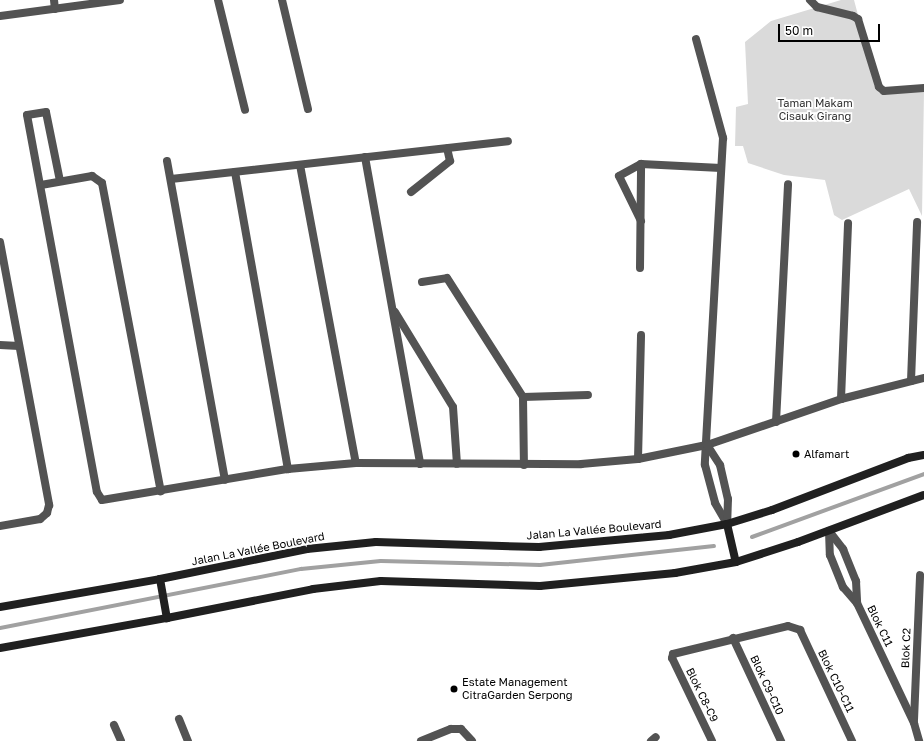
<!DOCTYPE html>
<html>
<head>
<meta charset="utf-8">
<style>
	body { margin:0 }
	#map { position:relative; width:924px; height:741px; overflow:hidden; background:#fff; font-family:"Golos Text",sans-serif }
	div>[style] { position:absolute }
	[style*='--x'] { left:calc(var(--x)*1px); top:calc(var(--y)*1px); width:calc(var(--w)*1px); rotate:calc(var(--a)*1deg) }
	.green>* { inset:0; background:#dadada }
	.stream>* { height:4px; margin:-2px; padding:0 2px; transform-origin:2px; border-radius:2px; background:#a1a1a1 }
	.street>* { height:8px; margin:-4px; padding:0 4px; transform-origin:4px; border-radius:4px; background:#535353 }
	.secondary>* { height:8px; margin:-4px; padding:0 4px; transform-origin:4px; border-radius:4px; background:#202020 }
	.dots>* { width:11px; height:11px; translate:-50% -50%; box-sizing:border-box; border:2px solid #fff; border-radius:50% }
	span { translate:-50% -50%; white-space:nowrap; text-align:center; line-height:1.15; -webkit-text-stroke:3.5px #fff; paint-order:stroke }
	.park-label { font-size:11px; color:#313131 }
	.poi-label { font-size:11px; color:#000 }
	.left { translate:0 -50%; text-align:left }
	.street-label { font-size:11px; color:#000 }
	.scale { position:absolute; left:778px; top:24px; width:102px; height:18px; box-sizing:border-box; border:2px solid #000; border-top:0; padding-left:5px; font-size:12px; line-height:14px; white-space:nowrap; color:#000; -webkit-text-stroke:3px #fff; paint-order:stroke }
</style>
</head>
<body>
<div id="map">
	<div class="green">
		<div style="clip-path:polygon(841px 0,854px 0,879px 93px,924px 91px,922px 216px,909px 189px,842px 220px,834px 215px,825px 180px,784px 175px,748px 163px,743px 146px,735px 146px,736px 107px,748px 104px,745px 42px,771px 21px)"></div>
	</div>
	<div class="stream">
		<div style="--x:752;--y:537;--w:183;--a:-20.1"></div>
		<div style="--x:0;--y:628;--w:307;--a:-11.1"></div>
		<div style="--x:301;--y:569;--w:80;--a:-5.7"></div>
		<div style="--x:381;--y:561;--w:159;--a:1.4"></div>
		<div style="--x:540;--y:565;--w:175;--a:-6.2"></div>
	</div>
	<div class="street">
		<div style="--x:54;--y:0;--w:9;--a:84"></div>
		<div style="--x:218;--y:0;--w:113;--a:76.2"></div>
		<div style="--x:282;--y:0;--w:112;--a:76.6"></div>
		<div style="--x:810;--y:0;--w:10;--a:45"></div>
		<div style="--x:817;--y:7;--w:37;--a:14"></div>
		<div style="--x:853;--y:16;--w:6;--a:31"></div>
		<div style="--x:858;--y:19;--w:71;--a:72.8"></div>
		<div style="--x:879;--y:87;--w:6;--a:39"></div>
		<div style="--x:884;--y:91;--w:40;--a:-4.3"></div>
		<div style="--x:0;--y:16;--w:121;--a:-7.6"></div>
		<div style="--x:696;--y:39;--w:103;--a:74.7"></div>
		<div style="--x:723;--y:138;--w:327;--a:93.2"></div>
		<div style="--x:705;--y:465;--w:39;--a:75"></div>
		<div style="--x:715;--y:503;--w:24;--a:60"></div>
		<div style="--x:365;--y:157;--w:312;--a:79.8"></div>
		<div style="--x:167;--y:161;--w:324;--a:79.7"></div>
		<div style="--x:300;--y:165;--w:303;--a:79.4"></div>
		<div style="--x:235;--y:172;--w:302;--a:79.9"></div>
		<div style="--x:171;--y:179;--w:339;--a:-6.4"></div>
		<div style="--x:60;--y:181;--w:70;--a:-101.5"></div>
		<div style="--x:46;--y:112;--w:19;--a:171"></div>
		<div style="--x:27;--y:115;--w:383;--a:79.5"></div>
		<div style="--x:97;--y:492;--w:9;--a:58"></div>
		<div style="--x:102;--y:500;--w:189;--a:-9.5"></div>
		<div style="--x:288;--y:469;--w:68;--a:-5"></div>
		<div style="--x:356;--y:463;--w:225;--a:0.3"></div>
		<div style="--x:581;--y:464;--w:57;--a:-5"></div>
		<div style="--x:638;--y:459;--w:70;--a:-11.5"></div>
		<div style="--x:707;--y:445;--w:142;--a:-18.9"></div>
		<div style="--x:841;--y:399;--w:86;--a:-14.2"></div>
		<div style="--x:41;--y:185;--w:52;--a:-10"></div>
		<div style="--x:92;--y:176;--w:12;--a:35"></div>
		<div style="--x:102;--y:183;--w:314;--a:79.2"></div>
		<div style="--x:411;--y:192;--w:50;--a:-38.5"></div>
		<div style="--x:450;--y:161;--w:13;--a:-103"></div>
		<div style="--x:641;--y:221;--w:50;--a:-116.1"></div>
		<div style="--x:619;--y:176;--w:25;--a:-29"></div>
		<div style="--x:641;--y:164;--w:80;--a:2.9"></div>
		<div style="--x:0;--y:242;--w:268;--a:79.4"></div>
		<div style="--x:49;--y:505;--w:8;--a:104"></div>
		<div style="--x:47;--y:513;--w:9;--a:139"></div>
		<div style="--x:40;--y:519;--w:41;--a:170.1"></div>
		<div style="--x:640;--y:268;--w:104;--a:-89.4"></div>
		<div style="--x:422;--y:282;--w:25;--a:-9"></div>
		<div style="--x:447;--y:278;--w:141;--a:57.4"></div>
		<div style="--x:523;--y:397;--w:68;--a:89.2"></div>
		<div style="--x:395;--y:312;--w:111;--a:58.6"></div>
		<div style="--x:453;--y:407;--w:57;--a:86"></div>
		<div style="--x:0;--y:345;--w:19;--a:3"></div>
		<div style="--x:911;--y:381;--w:159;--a:-87.8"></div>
		<div style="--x:523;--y:397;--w:65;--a:-1.8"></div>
		<div style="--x:841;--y:399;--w:176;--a:-87.7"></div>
		<div style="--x:776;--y:422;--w:238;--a:-87.1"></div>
		<div style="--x:707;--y:445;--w:24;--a:57"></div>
		<div style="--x:720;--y:465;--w:35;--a:77"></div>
		<div style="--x:728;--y:499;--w:25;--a:92"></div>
		<div style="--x:638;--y:459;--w:124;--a:-88.6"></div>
		<div style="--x:829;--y:531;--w:24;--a:88"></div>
		<div style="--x:830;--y:555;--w:35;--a:68"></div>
		<div style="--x:843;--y:587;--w:21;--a:49"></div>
		<div style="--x:857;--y:603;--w:133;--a:64.6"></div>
		<div style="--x:914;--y:723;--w:19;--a:74"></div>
		<div style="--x:829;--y:531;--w:23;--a:52"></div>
		<div style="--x:843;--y:549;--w:35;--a:68"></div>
		<div style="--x:856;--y:581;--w:22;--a:87"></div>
		<div style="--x:733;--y:638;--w:114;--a:65"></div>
		<div style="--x:179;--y:719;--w:24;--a:68"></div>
		<div style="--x:914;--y:720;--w:145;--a:-87.6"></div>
		<div style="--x:114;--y:725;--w:17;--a:66"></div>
		<div style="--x:421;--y:741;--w:32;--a:-22"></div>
		<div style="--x:451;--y:729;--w:10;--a:0"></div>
		<div style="--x:461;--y:729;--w:16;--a:47"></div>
		<div style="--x:651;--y:741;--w:6;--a:-39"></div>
		<div style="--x:712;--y:741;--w:92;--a:-115.7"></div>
		<div style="--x:672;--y:658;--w:4;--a:-76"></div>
		<div style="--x:673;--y:654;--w:118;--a:-13.7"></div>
		<div style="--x:788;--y:626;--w:13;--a:18"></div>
		<div style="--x:800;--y:630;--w:123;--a:64.9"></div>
	</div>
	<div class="secondary">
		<div style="--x:727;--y:524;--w:39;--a:77"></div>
		<div style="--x:160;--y:579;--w:40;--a:80"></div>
		<div style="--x:0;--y:607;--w:162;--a:-9.9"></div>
		<div style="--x:160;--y:579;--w:150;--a:-11.5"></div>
		<div style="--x:307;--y:549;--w:69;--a:-5.8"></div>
		<div style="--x:376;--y:542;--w:163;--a:1.8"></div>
		<div style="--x:539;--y:547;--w:131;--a:-5.3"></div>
		<div style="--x:669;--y:535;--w:59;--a:-10.7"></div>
		<div style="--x:727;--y:524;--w:47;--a:-17.3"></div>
		<div style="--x:772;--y:510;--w:146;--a:-20.9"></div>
		<div style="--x:908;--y:458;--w:16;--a:-11"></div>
		<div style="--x:0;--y:648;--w:170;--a:-10.2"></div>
		<div style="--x:167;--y:618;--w:149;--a:-11.2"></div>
		<div style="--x:313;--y:589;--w:68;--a:-6.7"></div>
		<div style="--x:381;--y:581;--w:159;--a:1.8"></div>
		<div style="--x:540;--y:586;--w:136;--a:-5.5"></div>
		<div style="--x:675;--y:573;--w:62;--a:-10.2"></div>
		<div style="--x:736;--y:562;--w:65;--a:-17.9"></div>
		<div style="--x:798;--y:542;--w:134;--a:-20.5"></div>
	</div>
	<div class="dots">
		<div style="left:796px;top:454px;background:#000"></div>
		<div style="left:454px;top:689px;background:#000"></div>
	</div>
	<div class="park-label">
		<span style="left:815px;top:110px">Taman Makam<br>Cisauk Girang</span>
	</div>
	<div class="poi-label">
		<span class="left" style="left:804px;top:454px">Alfamart</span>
		<span class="left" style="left:462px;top:689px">Estate Management<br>CitraGarden Serpong</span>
	</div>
	<div class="street-label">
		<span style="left:594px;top:530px;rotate:-5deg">Jalan La Vallée Boulevard</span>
		<span style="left:258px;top:549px;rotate:-11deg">Jalan La Vallée Boulevard</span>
		<span style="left:880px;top:626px;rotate:64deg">Blok C11</span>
		<span style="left:906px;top:648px;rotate:-88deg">Blok C2</span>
		<span style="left:836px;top:681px;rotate:64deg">Blok C10-C11</span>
		<span style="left:767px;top:685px;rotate:65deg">Blok C9-C10</span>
		<span style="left:702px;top:695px;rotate:64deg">Blok C8-C9</span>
	</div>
	<div class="scale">50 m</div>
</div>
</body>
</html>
